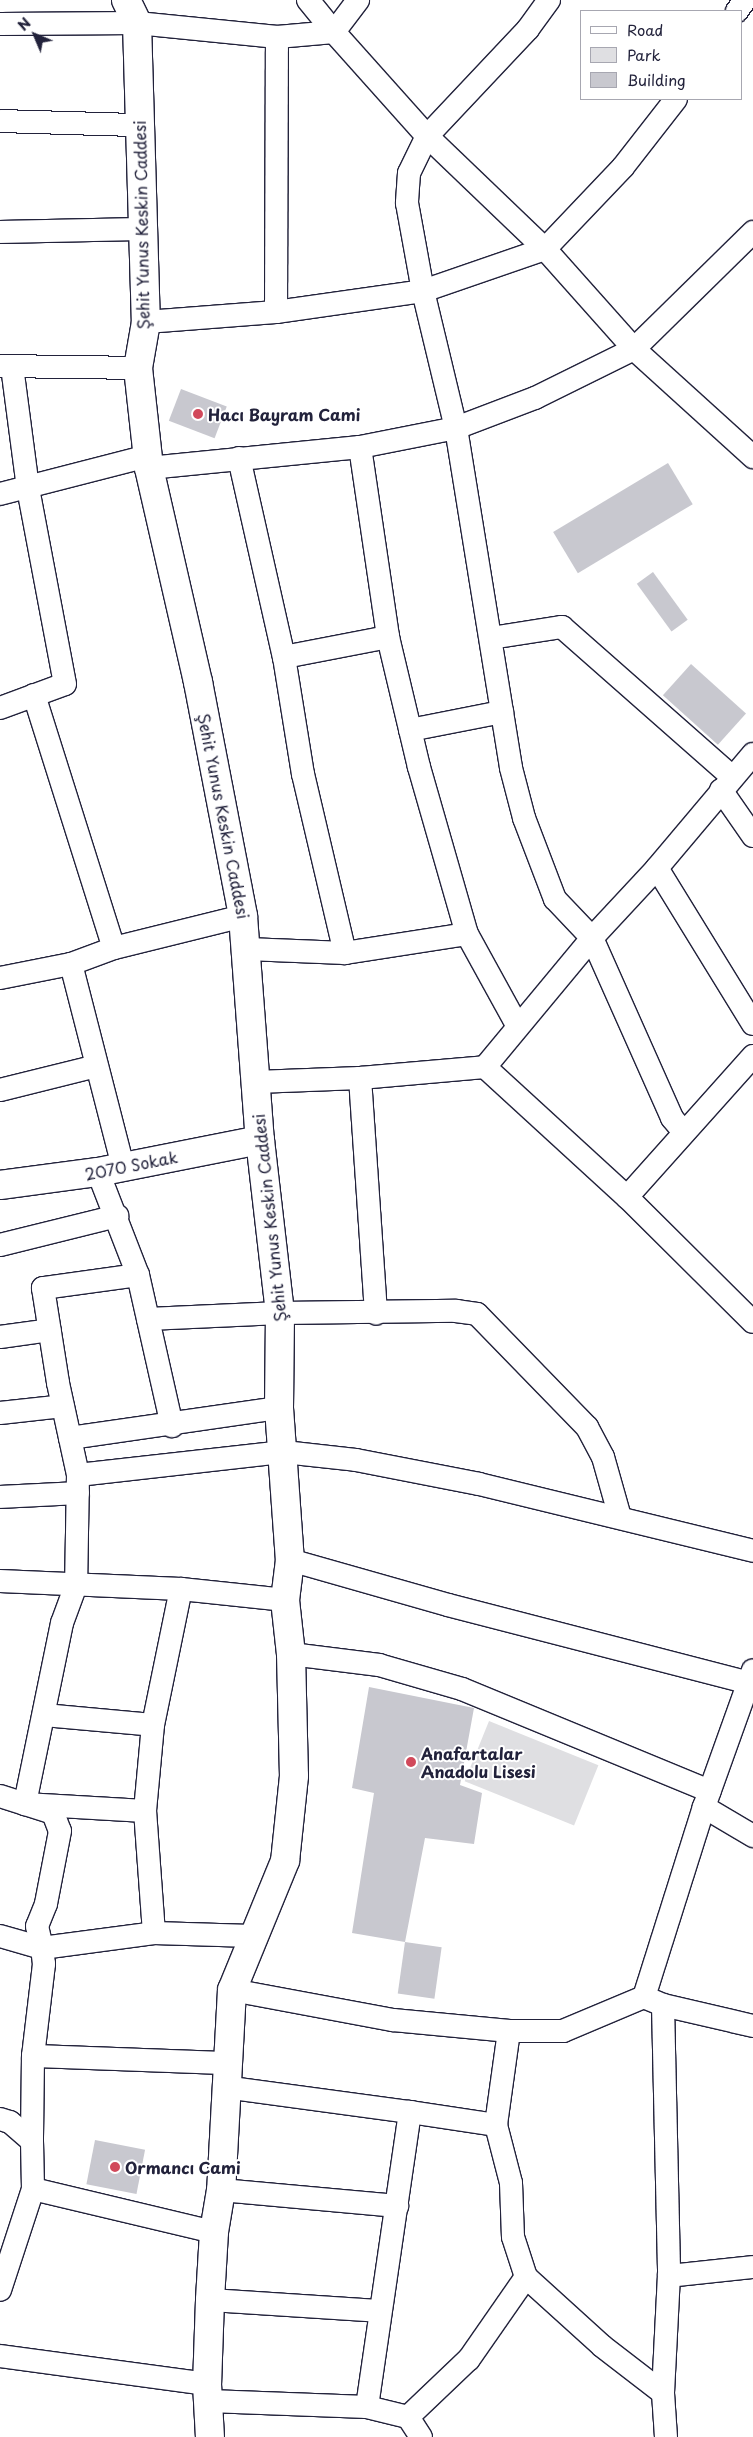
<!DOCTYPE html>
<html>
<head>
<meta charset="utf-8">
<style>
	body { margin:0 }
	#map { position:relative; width:753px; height:2437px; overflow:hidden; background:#fff; font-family:"Playpen Sans",sans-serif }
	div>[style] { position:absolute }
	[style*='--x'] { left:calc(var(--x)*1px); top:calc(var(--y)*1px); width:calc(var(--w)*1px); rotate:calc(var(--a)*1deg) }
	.green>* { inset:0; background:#dfdfe2; transform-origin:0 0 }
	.building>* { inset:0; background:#c8c8cf; transform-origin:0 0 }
	.roads { filter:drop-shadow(1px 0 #22223b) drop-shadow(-1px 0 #22223b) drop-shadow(0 1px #22223b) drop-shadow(0 -1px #22223b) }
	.street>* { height:22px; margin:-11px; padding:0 11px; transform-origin:11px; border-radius:11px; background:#fff }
	.secondary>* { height:28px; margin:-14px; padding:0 14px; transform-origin:14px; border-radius:14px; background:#fff }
	.dots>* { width:14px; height:14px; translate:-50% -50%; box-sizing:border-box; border:2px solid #fff; border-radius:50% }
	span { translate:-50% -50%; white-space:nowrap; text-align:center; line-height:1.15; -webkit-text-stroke:4px #fff; paint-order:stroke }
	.street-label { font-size:16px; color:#22223b }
	.poi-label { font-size:16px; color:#22223b; font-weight:700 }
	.left { translate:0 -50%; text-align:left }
	.legend { position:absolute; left:580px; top:10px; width:162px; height:90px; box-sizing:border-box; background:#fff; border:1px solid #a7a7b1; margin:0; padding:6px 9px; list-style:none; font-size:15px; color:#22223b }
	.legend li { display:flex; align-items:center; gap:10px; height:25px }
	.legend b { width:25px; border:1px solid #a7a7b1 }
	.north { position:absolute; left:10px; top:10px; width:50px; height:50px; -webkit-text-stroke:4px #fff; paint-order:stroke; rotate:315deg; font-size:14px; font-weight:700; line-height:20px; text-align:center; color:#22223b }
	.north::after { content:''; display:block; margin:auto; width:18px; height:22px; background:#22223b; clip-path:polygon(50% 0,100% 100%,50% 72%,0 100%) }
</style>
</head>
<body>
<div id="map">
	<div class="green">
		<div style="left:489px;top:1721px;width:118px;height:65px;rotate:22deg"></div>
	</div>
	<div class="building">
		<div style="left:181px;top:389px;width:49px;height:34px;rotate:21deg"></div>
		<div style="left:668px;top:463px;width:48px;height:134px;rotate:59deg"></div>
		<div style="left:653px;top:572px;width:59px;height:20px;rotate:54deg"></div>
		<div style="left:691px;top:664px;width:74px;height:42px;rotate:42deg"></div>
		<div style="clip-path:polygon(369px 1687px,474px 1708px,460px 1785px,482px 1793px,474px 1844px,425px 1838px,405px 1942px,352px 1933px,374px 1793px,352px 1788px)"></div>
		<div style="left:405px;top:1942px;width:37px;height:52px;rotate:8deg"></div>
		<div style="left:95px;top:2140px;width:51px;height:45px;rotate:11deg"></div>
	</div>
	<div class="roads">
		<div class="street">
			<div style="--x:308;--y:0;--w:41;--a:50.9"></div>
			<div style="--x:334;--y:32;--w:40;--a:-53"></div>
			<div style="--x:549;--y:0;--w:36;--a:126"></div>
			<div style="--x:528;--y:29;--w:147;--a:133.3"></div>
			<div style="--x:427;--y:136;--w:41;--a:115.9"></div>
			<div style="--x:409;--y:173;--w:30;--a:94"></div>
			<div style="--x:407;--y:203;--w:89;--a:79.7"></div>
			<div style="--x:423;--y:291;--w:141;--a:76.5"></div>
			<div style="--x:456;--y:428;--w:344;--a:80.8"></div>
			<div style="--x:511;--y:768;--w:52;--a:75.4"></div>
			<div style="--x:524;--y:818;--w:87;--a:69.1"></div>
			<div style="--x:555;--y:899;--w:54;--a:46.5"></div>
			<div style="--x:592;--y:938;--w:197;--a:66"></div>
			<div style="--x:672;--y:1118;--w:17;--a:50"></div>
			<div style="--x:737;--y:11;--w:14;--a:-54"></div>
			<div style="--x:0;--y:24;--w:137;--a:-0.4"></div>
			<div style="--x:137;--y:23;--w:141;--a:5.7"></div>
			<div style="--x:277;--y:37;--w:57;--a:-5"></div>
			<div style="--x:334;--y:32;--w:140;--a:48.2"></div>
			<div style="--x:427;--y:136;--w:163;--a:43.8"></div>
			<div style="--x:545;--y:249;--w:134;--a:48.3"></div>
			<div style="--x:634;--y:349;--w:161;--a:42.2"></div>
			<div style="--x:0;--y:121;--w:138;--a:1.7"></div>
			<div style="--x:0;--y:232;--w:141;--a:-1.2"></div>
			<div style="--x:276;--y:312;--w:275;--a:-89.8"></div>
			<div style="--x:146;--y:322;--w:130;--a:-4.4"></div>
			<div style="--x:276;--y:312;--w:148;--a:-8.1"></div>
			<div style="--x:423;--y:291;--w:129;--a:-19"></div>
			<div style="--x:545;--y:249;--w:113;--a:-46.4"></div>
			<div style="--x:623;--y:167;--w:86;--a:-52.1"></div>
			<div style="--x:0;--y:366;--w:138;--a:0.8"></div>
			<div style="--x:360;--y:447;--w:192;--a:81.6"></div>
			<div style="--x:388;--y:637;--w:134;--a:76.6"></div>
			<div style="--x:419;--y:767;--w:174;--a:74"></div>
			<div style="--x:467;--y:934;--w:104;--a:61.2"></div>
			<div style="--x:239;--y:458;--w:204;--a:77.3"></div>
			<div style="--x:284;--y:657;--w:119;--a:80.8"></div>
			<div style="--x:303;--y:774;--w:184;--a:76.8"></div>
			<div style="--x:149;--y:468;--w:212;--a:-5.7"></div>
			<div style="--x:360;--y:447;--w:98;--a:-11.2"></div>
			<div style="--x:456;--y:428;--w:85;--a:-20.8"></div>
			<div style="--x:535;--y:398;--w:110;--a:-26.3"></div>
			<div style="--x:634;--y:349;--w:167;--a:-44.5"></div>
			<div style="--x:0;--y:494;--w:153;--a:-14.4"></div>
			<div style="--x:491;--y:638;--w:72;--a:-8.8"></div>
			<div style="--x:562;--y:627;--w:227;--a:41.4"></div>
			<div style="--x:284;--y:657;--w:106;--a:-10.9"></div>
			<div style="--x:34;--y:695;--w:265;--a:72.5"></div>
			<div style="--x:0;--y:708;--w:69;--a:-20.3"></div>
			<div style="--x:65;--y:684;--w:199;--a:-100.7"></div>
			<div style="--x:28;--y:488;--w:123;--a:-97.5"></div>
			<div style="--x:410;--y:730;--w:94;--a:-11.1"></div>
			<div style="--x:721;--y:790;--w:56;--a:55.2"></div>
			<div style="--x:657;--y:868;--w:183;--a:58.4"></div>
			<div style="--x:247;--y:949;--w:98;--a:2.3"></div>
			<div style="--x:345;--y:953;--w:123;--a:-8.9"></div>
			<div style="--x:71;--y:964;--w:210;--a:75.6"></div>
			<div style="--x:0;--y:978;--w:72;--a:-11.2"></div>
			<div style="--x:71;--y:964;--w:46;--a:-20.4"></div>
			<div style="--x:114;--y:948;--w:133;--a:-13.9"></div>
			<div style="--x:485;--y:1067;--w:168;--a:-50.3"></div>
			<div style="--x:592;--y:938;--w:96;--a:-47.1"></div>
			<div style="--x:657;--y:868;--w:149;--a:-49.9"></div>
			<div style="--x:360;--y:1078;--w:236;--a:86.1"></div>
			<div style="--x:256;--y:1082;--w:104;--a:-2.2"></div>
			<div style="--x:360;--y:1078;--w:125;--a:-5"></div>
			<div style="--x:485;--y:1067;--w:193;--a:42.5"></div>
			<div style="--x:627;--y:1197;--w:177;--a:44.8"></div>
			<div style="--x:0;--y:1090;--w:99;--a:-14"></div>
			<div style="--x:98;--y:1172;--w:110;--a:68.8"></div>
			<div style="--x:138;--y:1275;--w:155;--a:77.3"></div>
			<div style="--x:627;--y:1197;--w:189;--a:-48.2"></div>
			<div style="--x:0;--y:1245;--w:121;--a:-13.9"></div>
			<div style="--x:138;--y:1275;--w:96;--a:172.2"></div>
			<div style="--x:43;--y:1288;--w:96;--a:81"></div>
			<div style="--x:58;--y:1383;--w:94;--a:77.7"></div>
			<div style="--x:78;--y:1475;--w:110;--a:91"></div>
			<div style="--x:76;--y:1585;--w:40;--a:110.2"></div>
			<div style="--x:62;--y:1623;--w:185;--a:101.6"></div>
			<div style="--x:25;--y:1804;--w:120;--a:3.3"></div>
			<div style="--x:148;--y:1319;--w:132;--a:-2.6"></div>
			<div style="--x:280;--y:1313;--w:176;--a:-0.7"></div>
			<div style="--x:456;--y:1311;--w:21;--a:8"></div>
			<div style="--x:477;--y:1314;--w:158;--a:45.8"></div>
			<div style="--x:587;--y:1427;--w:34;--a:62"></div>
			<div style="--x:603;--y:1457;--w:62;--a:74.2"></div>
			<div style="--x:0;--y:1337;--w:50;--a:-8"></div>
			<div style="--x:0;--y:1413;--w:63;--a:-6.3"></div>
			<div style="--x:70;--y:1438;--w:211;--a:-8.2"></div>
			<div style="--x:78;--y:1475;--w:207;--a:-6.4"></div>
			<div style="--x:284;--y:1452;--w:72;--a:6.3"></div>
			<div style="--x:356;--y:1460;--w:125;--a:11"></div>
			<div style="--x:479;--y:1484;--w:282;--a:13.7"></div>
			<div style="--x:0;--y:1497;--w:78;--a:-2.9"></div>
			<div style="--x:290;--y:1560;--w:164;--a:15.9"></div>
			<div style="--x:448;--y:1605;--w:315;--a:14.5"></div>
			<div style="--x:0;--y:1581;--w:181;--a:2.5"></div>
			<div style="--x:181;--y:1589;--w:105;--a:6"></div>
			<div style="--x:291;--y:1654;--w:89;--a:7.1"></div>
			<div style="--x:379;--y:1665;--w:86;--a:16.1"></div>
			<div style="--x:462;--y:1689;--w:268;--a:22.4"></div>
			<div style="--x:44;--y:1715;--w:109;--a:5.2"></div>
			<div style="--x:0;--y:1796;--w:56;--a:17.8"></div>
			<div style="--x:53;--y:1813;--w:19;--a:69"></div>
			<div style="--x:60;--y:1831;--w:74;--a:100.9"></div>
			<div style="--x:46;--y:1904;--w:24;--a:112"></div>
			<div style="--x:37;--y:1926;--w:23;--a:77"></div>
			<div style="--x:42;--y:1948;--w:113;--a:-7.6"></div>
			<div style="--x:154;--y:1933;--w:98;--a:1.8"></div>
			<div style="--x:704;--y:1807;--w:57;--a:30.6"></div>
			<div style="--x:154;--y:1933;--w:122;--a:-94.2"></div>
			<div style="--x:145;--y:1811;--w:86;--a:-84.7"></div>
			<div style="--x:153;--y:1725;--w:139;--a:-78.4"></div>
			<div style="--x:0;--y:1936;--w:44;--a:15.9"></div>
			<div style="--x:42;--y:1948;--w:16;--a:83"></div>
			<div style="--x:44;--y:1964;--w:93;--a:96.8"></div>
			<div style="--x:33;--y:2056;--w:85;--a:90.7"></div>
			<div style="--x:232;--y:1990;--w:164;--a:10.6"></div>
			<div style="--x:393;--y:2020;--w:117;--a:5.4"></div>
			<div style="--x:509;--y:2031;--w:54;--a:0"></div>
			<div style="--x:563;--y:2031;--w:88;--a:-22.8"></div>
			<div style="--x:644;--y:1997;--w:21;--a:23"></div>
			<div style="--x:663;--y:2005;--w:92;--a:13.1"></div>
			<div style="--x:644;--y:1997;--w:199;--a:-72.5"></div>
			<div style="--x:704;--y:1807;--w:145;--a:-70.3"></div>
			<div style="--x:663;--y:2005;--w:271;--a:88.7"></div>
			<div style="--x:669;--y:2276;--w:84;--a:-6.1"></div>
			<div style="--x:509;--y:2031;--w:95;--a:97.9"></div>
			<div style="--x:496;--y:2125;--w:60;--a:75.5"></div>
			<div style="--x:511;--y:2183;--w:54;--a:87.9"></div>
			<div style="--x:513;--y:2237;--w:42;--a:72"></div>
			<div style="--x:526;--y:2277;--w:103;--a:42.2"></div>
			<div style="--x:602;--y:2346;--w:77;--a:37.6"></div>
			<div style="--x:663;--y:2393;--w:44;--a:86.1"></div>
			<div style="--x:33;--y:2056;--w:193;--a:2.1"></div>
			<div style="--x:225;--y:2087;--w:187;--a:7.7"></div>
			<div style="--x:410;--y:2112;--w:298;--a:98.3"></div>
			<div style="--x:410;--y:2112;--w:87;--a:8.6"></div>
			<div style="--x:0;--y:2119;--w:10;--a:17"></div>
			<div style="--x:10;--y:2122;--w:29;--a:41"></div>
			<div style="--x:32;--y:2141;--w:48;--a:88.8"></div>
			<div style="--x:33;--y:2189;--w:106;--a:108.1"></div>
			<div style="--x:33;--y:2189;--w:186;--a:13.4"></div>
			<div style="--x:221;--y:2190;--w:177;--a:5.2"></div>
			<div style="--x:210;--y:2300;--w:169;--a:3.7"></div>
			<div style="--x:0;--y:2356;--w:209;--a:7.7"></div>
			<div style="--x:663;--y:2393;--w:117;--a:-87.1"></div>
			<div style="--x:209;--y:2401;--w:158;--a:2.2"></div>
			<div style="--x:367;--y:2407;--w:42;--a:13.7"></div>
			<div style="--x:408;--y:2417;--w:24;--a:57"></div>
			<div style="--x:408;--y:2417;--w:84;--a:-43.6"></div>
			<div style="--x:469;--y:2359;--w:100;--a:-55.2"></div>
		</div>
		<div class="secondary">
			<div style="--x:126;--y:0;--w:25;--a:64"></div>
			<div style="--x:137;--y:23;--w:299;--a:88.3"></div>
			<div style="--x:146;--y:322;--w:47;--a:99.9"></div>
			<div style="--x:138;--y:368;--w:101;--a:83.7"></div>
			<div style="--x:149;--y:468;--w:220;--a:77.1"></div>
			<div style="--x:198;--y:682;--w:238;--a:79.1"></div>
			<div style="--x:243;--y:916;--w:225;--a:85.7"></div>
			<div style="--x:260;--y:1140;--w:174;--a:83.4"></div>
			<div style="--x:280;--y:1313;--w:95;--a:90.6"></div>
			<div style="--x:279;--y:1408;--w:152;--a:85.9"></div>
			<div style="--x:290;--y:1560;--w:40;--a:97.1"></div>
			<div style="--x:285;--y:1600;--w:54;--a:83.7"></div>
			<div style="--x:291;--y:1654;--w:122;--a:88.6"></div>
			<div style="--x:294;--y:1776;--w:85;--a:96"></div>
			<div style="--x:285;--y:1861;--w:139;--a:112.3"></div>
			<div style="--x:232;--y:1990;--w:200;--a:93.1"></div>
			<div style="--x:221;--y:2190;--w:43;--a:99.5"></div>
			<div style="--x:214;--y:2232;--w:68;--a:93.4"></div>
			<div style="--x:210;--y:2300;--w:84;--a:92"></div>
			<div style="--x:207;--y:2384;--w:53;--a:86.8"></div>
			<div style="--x:0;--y:1185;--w:99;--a:-7.6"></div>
			<div style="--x:98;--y:1172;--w:165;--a:-11.2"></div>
		</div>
	</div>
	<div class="dots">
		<div style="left:198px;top:414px;background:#d1495b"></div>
		<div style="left:411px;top:1762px;background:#d1495b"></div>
		<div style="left:115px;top:2167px;background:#d1495b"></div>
	</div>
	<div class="street-label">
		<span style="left:141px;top:225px;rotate:-91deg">Şehit Yunus Keskin Caddesi</span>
		<span style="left:224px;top:816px;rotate:79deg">Şehit Yunus Keskin Caddesi</span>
		<span style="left:131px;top:1165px;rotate:-11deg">2070 Sokak</span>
		<span style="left:269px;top:1218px;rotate:-96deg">Şehit Yunus Keskin Caddesi</span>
	</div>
	<div class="poi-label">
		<span class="left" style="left:208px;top:414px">Hacı Bayram Cami</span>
		<span class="left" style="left:421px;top:1762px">Anafartalar<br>Anadolu Lisesi</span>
		<span class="left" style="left:125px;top:2167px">Ormancı Cami</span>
	</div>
	<ul class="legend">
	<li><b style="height:6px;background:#fff"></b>Road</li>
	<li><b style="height:14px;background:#dfdfe2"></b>Park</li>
	<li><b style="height:14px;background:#c8c8cf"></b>Building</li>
	</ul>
	<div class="north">N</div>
</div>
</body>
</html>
